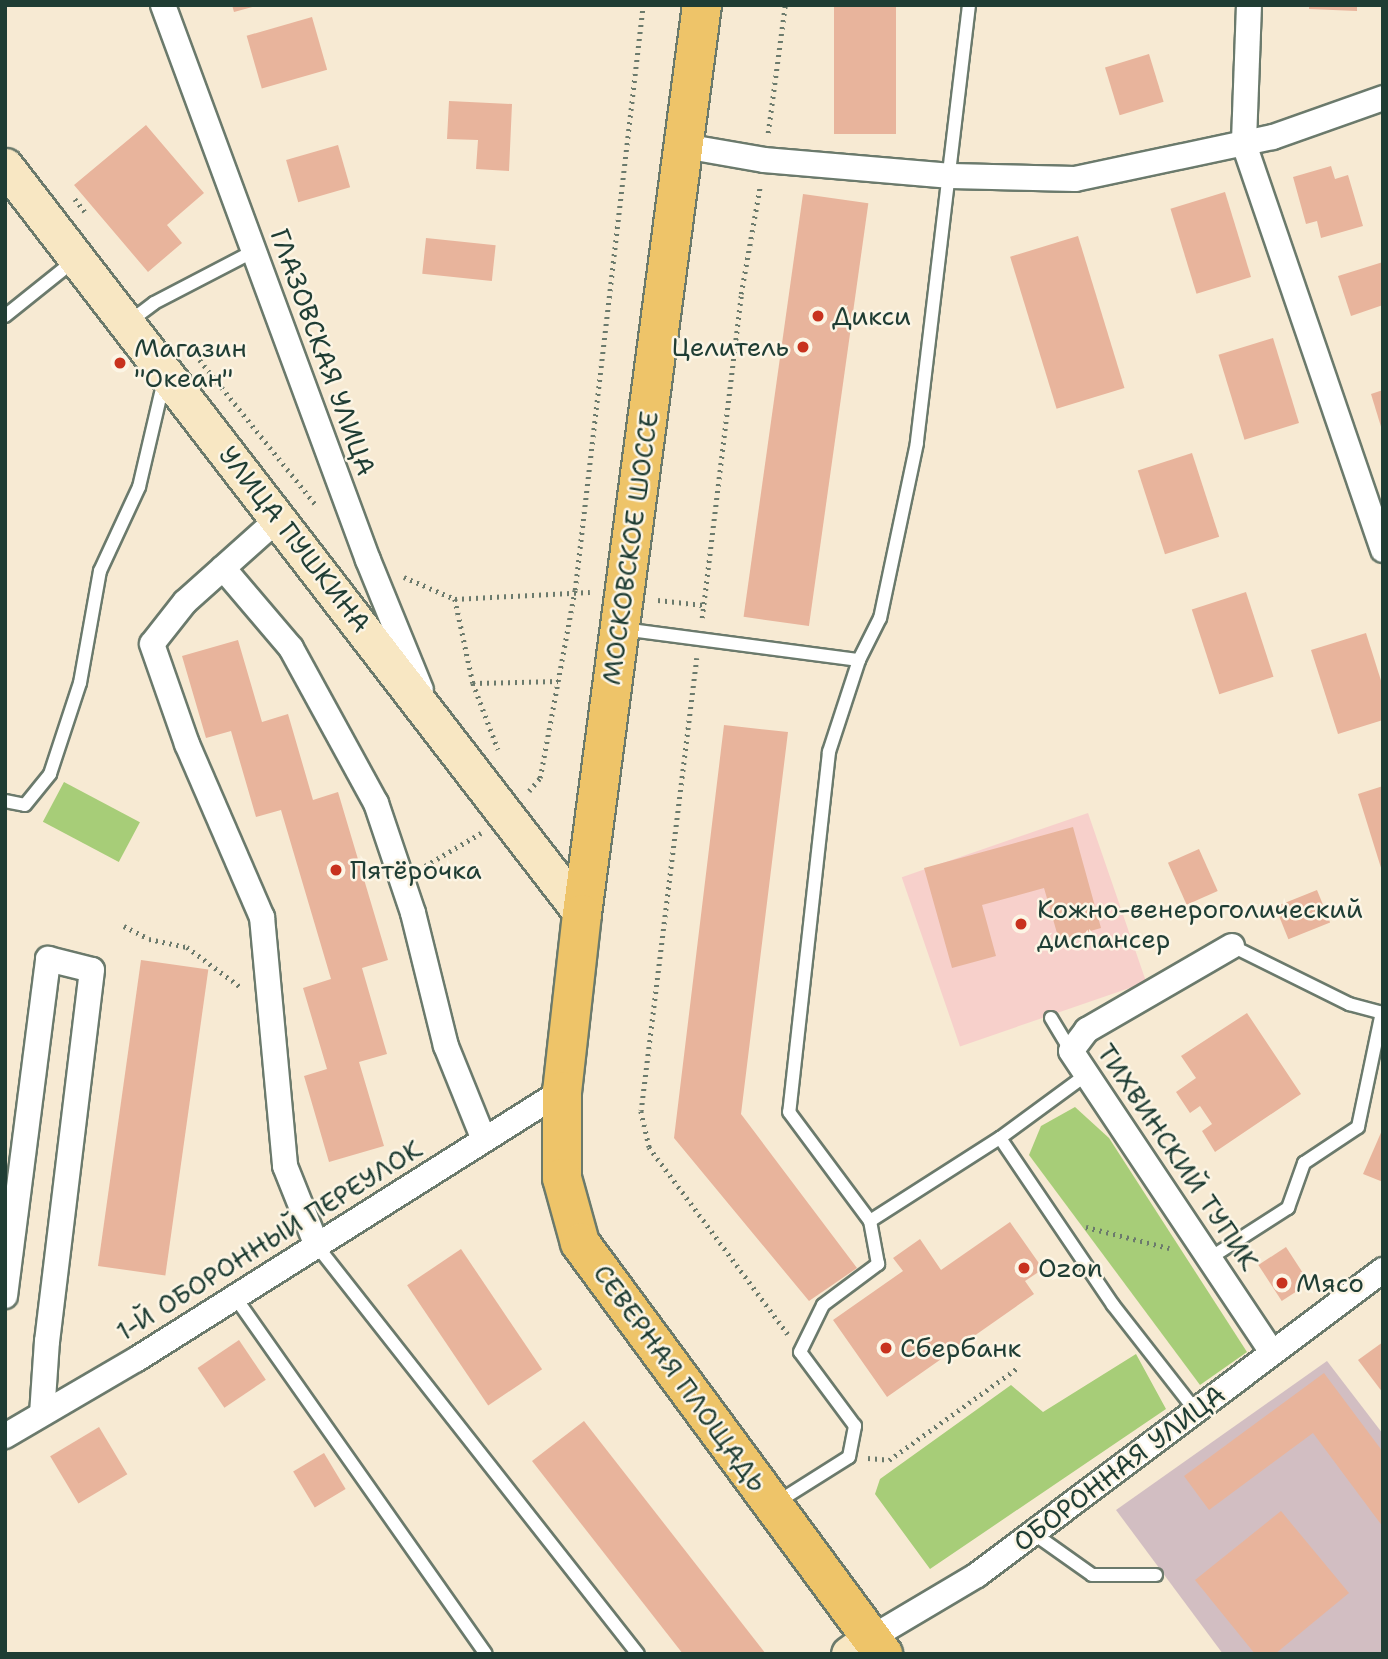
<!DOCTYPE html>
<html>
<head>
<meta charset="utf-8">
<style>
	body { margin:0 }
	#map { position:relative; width:1388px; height:1659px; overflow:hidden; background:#f7ead3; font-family:"Shantell Sans",sans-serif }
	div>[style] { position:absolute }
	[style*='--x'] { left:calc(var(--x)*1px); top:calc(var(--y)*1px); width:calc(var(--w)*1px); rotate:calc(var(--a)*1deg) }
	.built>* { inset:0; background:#f7d0cb; transform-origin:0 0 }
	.industrial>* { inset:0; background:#d2bec2 }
	.green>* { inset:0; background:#a7cd78; transform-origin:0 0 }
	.building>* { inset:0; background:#e8b49c; transform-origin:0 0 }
	.path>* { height:4.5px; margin-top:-2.25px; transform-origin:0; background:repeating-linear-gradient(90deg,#6b7a6c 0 2px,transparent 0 7px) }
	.roads { filter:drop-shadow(2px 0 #6b7a6c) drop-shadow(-2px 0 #6b7a6c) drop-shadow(0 2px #6b7a6c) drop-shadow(0 -2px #6b7a6c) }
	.lane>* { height:12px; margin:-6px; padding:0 6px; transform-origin:6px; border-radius:6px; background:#fff }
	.street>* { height:24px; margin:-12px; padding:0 12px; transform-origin:12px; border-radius:12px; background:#fff }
	.secondary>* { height:35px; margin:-17.5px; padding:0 17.5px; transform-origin:17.5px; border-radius:17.5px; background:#f8e7c3 }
	.primary>* { height:38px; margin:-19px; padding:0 19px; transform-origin:19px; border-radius:19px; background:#eec469 }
	.dots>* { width:19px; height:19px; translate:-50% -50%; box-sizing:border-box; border:4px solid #fcf5e5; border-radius:50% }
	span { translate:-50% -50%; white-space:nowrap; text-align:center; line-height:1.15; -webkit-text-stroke:5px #fcf5e5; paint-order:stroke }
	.poi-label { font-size:26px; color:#1f3d34 }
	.left { translate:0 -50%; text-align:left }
	.right { translate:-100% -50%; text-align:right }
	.street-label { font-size:26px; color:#1f3d34 }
	.frame { position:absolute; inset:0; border:7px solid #1f3d34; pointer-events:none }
</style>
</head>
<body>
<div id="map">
	<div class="built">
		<div style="left:1088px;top:813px;width:179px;height:197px;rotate:71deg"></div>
	</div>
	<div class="industrial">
		<div style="clip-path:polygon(1327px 1361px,1383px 1434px,1383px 1654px,1223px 1654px,1116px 1510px)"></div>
	</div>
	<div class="green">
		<div style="left:64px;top:782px;width:86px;height:45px;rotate:28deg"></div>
		<div style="clip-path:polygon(1075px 1107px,1109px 1138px,1247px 1352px,1200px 1385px,1029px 1155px,1041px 1126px)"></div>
		<div style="clip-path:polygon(1136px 1354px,1166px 1409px,930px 1569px,875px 1494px,880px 1479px,1011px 1385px,1043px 1412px)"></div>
	</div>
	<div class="building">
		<div style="clip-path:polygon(232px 5px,256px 5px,256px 6px,234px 12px)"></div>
		<div style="left:834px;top:5px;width:62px;height:129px"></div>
		<div style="clip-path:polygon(1309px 5px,1357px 5px,1357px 11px,1309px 9px)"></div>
		<div style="left:312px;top:17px;width:55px;height:68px;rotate:74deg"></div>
		<div style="left:1149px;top:54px;width:50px;height:46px;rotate:73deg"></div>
		<div style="clip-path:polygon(449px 101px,512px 104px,509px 171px,476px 169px,478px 140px,447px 139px)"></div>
		<div style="clip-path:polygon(146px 125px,204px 193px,167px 225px,182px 243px,148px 272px,74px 185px)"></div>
		<div style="left:338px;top:145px;width:44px;height:54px;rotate:74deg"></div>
		<div style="clip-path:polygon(1331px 166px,1335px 179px,1348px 175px,1363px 226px,1321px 238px,1317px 221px,1306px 224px,1293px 177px)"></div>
		<div style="left:1225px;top:192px;width:89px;height:57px;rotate:73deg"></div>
		<div style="left:803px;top:194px;width:66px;height:427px;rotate:8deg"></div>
		<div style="left:1078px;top:236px;width:159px;height:71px;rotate:73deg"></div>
		<div style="left:426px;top:238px;width:70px;height:36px;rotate:6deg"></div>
		<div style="clip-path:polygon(1383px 262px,1383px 305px,1351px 316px,1338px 276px)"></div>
		<div style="left:1273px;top:338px;width:89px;height:57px;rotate:73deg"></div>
		<div style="clip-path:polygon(1383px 390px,1383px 430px,1382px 430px,1371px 394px)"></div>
		<div style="left:1192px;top:453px;width:88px;height:57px;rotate:72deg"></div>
		<div style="left:1246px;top:592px;width:89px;height:57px;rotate:72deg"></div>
		<div style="clip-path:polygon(1366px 633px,1383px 687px,1383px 720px,1338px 734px,1311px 650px)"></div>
		<div style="clip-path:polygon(238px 640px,262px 722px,288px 714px,313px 800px,338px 792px,388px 960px,362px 968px,387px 1054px,359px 1062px,384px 1146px,329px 1162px,304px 1076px,327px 1069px,303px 988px,331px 979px,281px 810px,256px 817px,231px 731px,206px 738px,182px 656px)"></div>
		<div style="clip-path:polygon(724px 725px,788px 732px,741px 1114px,857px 1268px,809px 1301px,674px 1138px)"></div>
		<div style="clip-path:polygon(1383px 786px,1383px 871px,1382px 871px,1358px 794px)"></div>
		<div style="clip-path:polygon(1073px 827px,1101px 928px,1059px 940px,1044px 888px,982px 905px,996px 956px,952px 968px,924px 868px)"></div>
		<div style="left:1199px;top:849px;width:46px;height:34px;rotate:66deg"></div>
		<div style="left:1317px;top:890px;width:35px;height:45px;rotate:68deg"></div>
		<div style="left:141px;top:960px;width:68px;height:309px;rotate:8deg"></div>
		<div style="clip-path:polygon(1247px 1013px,1301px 1094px,1215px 1152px,1202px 1131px,1212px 1124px,1200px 1106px,1190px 1113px,1176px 1092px,1196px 1078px,1181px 1056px)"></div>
		<div style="clip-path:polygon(1383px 1128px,1383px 1182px,1363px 1174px)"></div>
		<div style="clip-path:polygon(1010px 1222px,1043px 1269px,1025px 1281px,1034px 1294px,887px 1397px,833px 1320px,903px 1271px,893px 1258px,920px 1239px,941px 1270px)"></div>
		<div style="left:1286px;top:1247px;width:43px;height:33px;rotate:57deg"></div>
		<div style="left:461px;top:1249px;width:145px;height:65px;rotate:56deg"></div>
		<div style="left:239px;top:1340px;width:48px;height:50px;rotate:56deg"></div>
		<div style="clip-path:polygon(1383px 1342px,1383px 1393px,1358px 1360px)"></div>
		<div style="clip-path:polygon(1324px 1373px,1383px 1452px,1383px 1527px,1313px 1433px,1209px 1510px,1184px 1476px)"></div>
		<div style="clip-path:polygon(584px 1421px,766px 1654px,683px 1654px,532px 1461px)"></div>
		<div style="left:99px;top:1427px;width:55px;height:57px;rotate:59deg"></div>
		<div style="left:324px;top:1453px;width:42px;height:36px;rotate:59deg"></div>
		<div style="clip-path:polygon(1281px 1511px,1349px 1593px,1275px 1654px,1255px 1654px,1195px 1580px)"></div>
	</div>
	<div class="path">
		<div style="--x:768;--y:133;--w:129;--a:-82.4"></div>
		<div style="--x:75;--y:199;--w:16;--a:52"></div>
		<div style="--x:191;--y:349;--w:201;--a:51.3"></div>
		<div style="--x:404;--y:577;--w:56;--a:23.3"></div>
		<div style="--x:455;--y:599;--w:86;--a:77.9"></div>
		<div style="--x:473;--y:683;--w:71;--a:69.3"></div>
		<div style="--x:455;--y:599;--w:135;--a:-3"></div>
		<div style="--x:658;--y:600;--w:45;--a:6.3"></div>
		<div style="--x:702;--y:618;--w:326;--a:-83.1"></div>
		<div style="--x:741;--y:294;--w:110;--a:-80"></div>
		<div style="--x:697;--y:658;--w:456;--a:97"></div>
		<div style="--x:641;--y:1111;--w:37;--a:77"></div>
		<div style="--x:649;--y:1147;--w:233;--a:53.4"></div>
		<div style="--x:473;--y:683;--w:85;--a:-1.3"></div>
		<div style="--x:529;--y:791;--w:17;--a:-50"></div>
		<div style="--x:540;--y:778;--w:191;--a:-79.5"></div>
		<div style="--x:575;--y:590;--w:589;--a:-83.37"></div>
		<div style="--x:425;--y:866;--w:65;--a:-30.5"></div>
		<div style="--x:124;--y:926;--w:28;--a:27"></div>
		<div style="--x:149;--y:939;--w:39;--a:12"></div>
		<div style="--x:187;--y:947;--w:69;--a:36.7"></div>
		<div style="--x:1086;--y:1227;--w:86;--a:14.2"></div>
		<div style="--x:868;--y:1458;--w:21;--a:5"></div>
		<div style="--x:889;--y:1460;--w:160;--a:-35.6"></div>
	</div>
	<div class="roads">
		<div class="lane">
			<div style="--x:969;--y:5;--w:441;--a:96.8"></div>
			<div style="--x:917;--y:443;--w:179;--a:101.9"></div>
			<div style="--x:880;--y:618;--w:47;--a:116.6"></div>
			<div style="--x:859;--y:660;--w:97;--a:108.1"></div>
			<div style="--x:829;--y:752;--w:362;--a:96.3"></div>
			<div style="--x:789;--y:1112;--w:136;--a:53.4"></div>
			<div style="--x:870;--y:1221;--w:154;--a:-32.6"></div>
			<div style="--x:1000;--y:1138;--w:108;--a:-36.3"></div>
			<div style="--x:5;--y:316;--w:90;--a:-38.7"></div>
			<div style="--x:129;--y:322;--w:31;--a:-37"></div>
			<div style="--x:154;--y:303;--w:113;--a:-27.5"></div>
			<div style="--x:623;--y:629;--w:238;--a:7.5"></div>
			<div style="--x:5;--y:801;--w:20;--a:11"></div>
			<div style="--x:25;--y:805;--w:40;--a:-51"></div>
			<div style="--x:50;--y:774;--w:96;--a:-71.8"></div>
			<div style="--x:80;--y:683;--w:114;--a:-79.9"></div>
			<div style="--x:100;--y:571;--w:93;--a:-65.1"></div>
			<div style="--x:139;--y:487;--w:110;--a:-76.8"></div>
			<div style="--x:1232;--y:946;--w:131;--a:26.4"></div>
			<div style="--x:1349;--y:1004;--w:35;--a:15"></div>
			<div style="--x:1051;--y:1018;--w:39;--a:59"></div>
			<div style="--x:1000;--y:1138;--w:202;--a:55.9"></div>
			<div style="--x:1113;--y:1305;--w:133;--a:52"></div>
			<div style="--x:317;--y:1246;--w:519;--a:51.81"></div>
			<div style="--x:1210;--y:1258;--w:93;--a:-32.7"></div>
			<div style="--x:1288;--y:1208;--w:48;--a:-70.4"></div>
			<div style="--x:1304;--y:1163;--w:65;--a:-33.7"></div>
			<div style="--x:1358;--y:1127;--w:117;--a:-78.2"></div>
			<div style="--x:235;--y:1297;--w:436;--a:54.9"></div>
			<div style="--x:776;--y:1503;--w:86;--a:-32.2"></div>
			<div style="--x:849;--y:1457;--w:32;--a:-79"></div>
			<div style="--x:855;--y:1426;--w:92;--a:-126.6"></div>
			<div style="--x:800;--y:1352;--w:52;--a:-63.9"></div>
			<div style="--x:823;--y:1305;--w:69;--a:-36.7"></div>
			<div style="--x:878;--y:1264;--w:44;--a:-100.5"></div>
			<div style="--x:1033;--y:1533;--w:72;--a:35.4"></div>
			<div style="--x:1092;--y:1575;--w:64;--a:0"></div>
		</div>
		<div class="street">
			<div style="--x:163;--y:5;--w:592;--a:69.73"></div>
			<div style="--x:368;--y:560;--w:140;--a:67.8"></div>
			<div style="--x:1249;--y:5;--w:139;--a:92.1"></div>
			<div style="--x:1244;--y:144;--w:429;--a:71.1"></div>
			<div style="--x:684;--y:146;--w:81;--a:9.9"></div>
			<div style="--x:764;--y:160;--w:188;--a:4.9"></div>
			<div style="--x:951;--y:176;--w:124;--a:1.4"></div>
			<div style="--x:1075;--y:179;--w:202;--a:-12"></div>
			<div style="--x:1273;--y:137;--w:117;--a:-19.5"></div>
			<div style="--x:279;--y:518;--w:126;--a:138.2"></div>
			<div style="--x:185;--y:602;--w:53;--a:128.2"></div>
			<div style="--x:152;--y:644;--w:106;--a:70.7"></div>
			<div style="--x:187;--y:744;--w:189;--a:66.6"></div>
			<div style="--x:262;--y:917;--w:250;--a:84.7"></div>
			<div style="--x:285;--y:1166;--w:86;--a:68.2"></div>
			<div style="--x:223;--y:568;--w:105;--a:49.6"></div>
			<div style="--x:291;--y:648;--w:177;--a:61.3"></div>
			<div style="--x:376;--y:803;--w:116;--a:71.4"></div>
			<div style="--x:413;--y:913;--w:137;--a:76.1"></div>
			<div style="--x:446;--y:1046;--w:101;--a:68"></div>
			<div style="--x:1232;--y:946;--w:168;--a:149.9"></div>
			<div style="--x:1087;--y:1030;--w:26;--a:127"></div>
			<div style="--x:1071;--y:1051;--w:362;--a:56.3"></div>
			<div style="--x:5;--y:1296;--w:340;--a:-82.7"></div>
			<div style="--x:48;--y:959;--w:45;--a:14"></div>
			<div style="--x:92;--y:970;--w:374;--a:96.9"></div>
			<div style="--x:47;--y:1341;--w:73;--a:93.9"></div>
			<div style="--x:5;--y:1436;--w:153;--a:-30.3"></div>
			<div style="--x:137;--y:1359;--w:502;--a:-32.24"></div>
			<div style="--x:871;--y:1638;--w:123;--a:-30.7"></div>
			<div style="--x:977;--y:1575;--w:508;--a:-36.92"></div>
		</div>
		<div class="secondary">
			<div style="--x:5;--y:166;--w:945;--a:52.35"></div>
			<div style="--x:849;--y:1654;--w:27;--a:-36"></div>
		</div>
		<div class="primary">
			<div style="--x:702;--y:5;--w:917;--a:97.52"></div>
			<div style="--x:582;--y:914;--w:178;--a:96.4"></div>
			<div style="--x:562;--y:1091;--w:87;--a:90"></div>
			<div style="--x:562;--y:1178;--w:67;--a:74.5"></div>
			<div style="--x:580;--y:1243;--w:511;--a:53.6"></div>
		</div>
	</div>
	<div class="dots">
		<div style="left:818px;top:316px;background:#c8321e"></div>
		<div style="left:803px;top:347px;background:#c8321e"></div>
		<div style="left:120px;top:363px;background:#c8321e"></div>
		<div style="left:336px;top:870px;background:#c8321e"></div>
		<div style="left:1021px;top:924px;background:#c8321e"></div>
		<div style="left:1024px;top:1268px;background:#c8321e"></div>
		<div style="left:1282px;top:1283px;background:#c8321e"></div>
		<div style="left:886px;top:1348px;background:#c8321e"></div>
	</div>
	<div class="poi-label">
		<span class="left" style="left:832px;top:316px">Дикси</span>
		<span class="right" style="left:789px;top:347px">Целитель</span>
		<span class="left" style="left:134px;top:363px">Магазин<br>"Океан"</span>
		<span class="left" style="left:350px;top:870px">Пятёрочка</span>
		<span class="left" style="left:1037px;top:924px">Кожно-венероголический<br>диспансер</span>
		<span class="left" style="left:1038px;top:1268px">Ozon</span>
		<span class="left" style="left:1296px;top:1283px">Мясо</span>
		<span class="left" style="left:900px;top:1348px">Сбербанк</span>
	</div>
	<div class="street-label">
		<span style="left:323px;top:352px;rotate:70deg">ГЛАЗОВСКАЯ УЛИЦА</span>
		<span style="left:295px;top:539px;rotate:52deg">УЛИЦА ПУШКИНА</span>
		<span style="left:630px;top:548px;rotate:-82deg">МОСКОВСКОЕ ШОССЕ</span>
		<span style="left:1178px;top:1157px;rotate:56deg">ТИХВИНСКИЙ ТУПИК</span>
		<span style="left:269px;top:1240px;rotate:-32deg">1-Й ОБОРОННЫЙ ПЕРЕУЛОК</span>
		<span style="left:680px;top:1378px;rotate:54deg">СЕВЕРНАЯ ПЛОЩАДЬ</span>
		<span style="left:1119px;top:1468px;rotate:-37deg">ОБОРОННАЯ УЛИЦА</span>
	</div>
	<div class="frame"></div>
</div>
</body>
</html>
